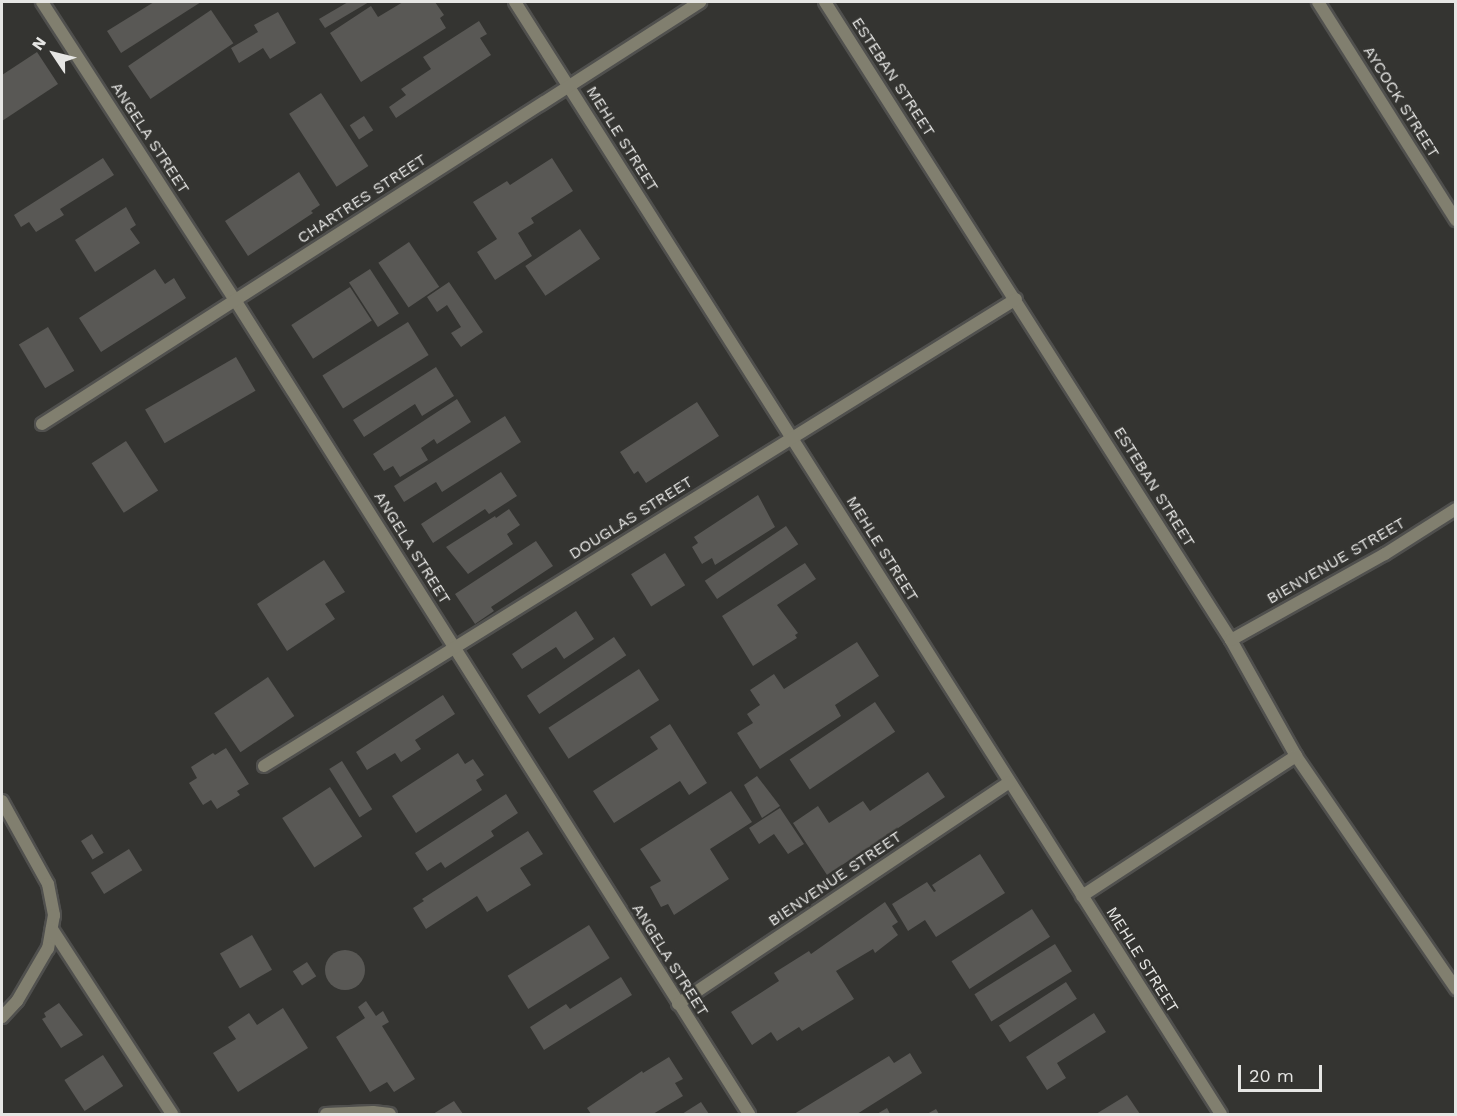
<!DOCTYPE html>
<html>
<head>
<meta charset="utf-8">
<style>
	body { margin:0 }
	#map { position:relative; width:1457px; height:1116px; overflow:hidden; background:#343431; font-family:"Work Sans",sans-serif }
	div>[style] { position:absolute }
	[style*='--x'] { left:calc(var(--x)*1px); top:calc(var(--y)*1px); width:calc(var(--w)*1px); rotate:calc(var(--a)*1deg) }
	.building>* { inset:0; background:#595855; transform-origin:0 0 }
	.round { border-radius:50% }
	.roads { filter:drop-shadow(2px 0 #50504e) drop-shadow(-2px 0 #50504e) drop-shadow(0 2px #50504e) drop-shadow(0 -2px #50504e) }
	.service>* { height:12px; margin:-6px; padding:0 6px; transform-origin:6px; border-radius:6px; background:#817f6f }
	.minor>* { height:12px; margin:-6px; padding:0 6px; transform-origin:6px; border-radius:6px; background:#817f6f }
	span { translate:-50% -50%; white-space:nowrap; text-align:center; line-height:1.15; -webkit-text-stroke:5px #343431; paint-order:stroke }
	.street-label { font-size:16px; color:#e6e6e4 }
	.frame { position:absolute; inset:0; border:3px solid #e6e6e4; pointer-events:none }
	.north { position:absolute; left:24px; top:24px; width:60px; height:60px; -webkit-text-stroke:4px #343431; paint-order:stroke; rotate:305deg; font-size:16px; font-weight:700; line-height:24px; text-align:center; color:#e6e6e4 }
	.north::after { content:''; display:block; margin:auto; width:21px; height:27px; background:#e6e6e4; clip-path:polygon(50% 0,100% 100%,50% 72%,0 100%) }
	.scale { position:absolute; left:1238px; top:1065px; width:84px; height:27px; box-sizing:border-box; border:3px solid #e6e6e4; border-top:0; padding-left:8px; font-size:18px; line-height:21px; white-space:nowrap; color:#e6e6e4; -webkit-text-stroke:4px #343431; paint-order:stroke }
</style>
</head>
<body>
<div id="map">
	<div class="building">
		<div style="clip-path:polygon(154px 2px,201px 2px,121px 53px,107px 31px)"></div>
		<div style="clip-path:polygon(348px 2px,369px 2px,325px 28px,319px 19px)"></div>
		<div style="clip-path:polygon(403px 2px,435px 2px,444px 15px,440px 18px,446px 28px,361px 82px,330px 33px,371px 6px,378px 17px)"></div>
		<div style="left:211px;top:10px;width:40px;height:100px;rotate:56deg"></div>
		<div style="clip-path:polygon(278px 12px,296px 43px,270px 59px,263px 48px,239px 63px,231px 48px,258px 32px,254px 25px)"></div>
		<div style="clip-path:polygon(479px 21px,487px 34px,480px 38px,491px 55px,396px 118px,389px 107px,406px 95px,401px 89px,431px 69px,423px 57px)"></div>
		<div style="clip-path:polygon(37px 52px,58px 84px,2px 121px,2px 75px)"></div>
		<div style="left:321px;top:93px;width:87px;height:38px;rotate:57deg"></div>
		<div style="left:364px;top:116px;width:17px;height:17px;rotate:57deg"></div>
		<div style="clip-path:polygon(103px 158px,114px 175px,60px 209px,64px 215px,36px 232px,29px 222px,21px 227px,14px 215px)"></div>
		<div style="clip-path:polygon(552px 158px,573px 191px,531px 218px,534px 223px,518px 233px,532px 256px,495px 280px,477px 252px,497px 239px,473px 202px,507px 181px,510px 185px)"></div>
		<div style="clip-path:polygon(299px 172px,320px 205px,311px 211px,313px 213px,248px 256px,225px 221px)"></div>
		<div style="clip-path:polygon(126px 207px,136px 225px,130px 229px,140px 243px,95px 272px,75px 240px)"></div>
		<div style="left:580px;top:229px;width:36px;height:66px;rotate:56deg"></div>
		<div style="left:409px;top:242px;width:54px;height:37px;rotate:56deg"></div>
		<div style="clip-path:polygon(155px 269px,165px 284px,174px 278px,186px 298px,101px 352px,79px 318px)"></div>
		<div style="left:370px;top:269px;width:53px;height:25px;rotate:57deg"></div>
		<div style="clip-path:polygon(449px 282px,483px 332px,461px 347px,451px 333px,461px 327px,447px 305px,437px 312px,427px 297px)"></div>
		<div style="left:350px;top:287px;width:40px;height:70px;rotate:57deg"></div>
		<div style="left:408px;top:322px;width:39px;height:101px;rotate:58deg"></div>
		<div style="left:48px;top:327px;width:51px;height:34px;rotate:59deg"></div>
		<div style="left:236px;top:357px;width:39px;height:105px;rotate:60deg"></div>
		<div style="clip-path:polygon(436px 367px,454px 396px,422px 416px,415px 404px,364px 437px,353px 420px)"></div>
		<div style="clip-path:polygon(457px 399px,471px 422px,437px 444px,434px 439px,421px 448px,428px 460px,400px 477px,393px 466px,384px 471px,373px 454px)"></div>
		<div style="clip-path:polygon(697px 402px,719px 436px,646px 483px,638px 471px,634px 474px,620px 452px)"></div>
		<div style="clip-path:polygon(505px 416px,521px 442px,442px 492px,436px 482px,404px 502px,394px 486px)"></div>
		<div style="left:126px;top:441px;width:59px;height:41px;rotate:57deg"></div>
		<div style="clip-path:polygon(501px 472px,517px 496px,489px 514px,485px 509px,433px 543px,421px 524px)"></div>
		<div style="clip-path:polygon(758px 495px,775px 527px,715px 565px,712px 558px,702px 564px,692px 547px,698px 543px,694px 537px)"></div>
		<div style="clip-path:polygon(509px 509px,520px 525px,507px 534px,513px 544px,468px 574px,446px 547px,495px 516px,496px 518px)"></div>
		<div style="left:786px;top:526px;width:22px;height:98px;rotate:56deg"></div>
		<div style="clip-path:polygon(536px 541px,553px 566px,491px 607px,494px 611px,475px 624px,455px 594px)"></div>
		<div style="left:665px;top:553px;width:38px;height:40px;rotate:58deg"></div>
		<div style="clip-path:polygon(324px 560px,345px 592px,325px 604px,335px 619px,287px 651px,257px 604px)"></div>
		<div style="clip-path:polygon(805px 563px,816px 579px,777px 605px,798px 633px,795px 635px,797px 638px,753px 666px,722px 616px)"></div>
		<div style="clip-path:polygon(576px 611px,594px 639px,564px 659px,556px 647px,522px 669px,512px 654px)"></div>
		<div style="left:614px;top:637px;width:22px;height:105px;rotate:56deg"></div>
		<div style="clip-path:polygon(857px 642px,879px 676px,835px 705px,841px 716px,760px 769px,737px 733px,753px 723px,747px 714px,760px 705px,750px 690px,774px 674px,784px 689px)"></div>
		<div style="left:639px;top:669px;width:37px;height:108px;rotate:57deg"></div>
		<div style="left:268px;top:677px;width:47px;height:65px;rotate:56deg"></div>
		<div style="clip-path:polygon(443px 695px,455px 714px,415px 740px,421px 749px,401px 762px,395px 753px,367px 770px,356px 752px)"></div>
		<div style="left:875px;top:702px;width:36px;height:103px;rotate:56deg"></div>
		<div style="clip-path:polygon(670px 724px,707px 783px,689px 795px,680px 781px,614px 823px,593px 791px,658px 749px,650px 737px)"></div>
		<div style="clip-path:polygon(226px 748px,249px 784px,237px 791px,240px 795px,217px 809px,211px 800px,203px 805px,189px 783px,197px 778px,191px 767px,213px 753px,215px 755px)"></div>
		<div style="clip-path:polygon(458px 753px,465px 764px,473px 759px,484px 775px,476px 780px,482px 790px,416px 833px,392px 796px)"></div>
		<div style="left:342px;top:761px;width:57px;height:15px;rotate:58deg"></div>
		<div style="clip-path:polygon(928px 772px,945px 797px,827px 875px,793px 823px,818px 806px,829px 823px,863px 801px,870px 811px)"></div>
		<div style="clip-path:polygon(757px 776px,780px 806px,762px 818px,744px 785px)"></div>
		<div style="left:330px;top:787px;width:59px;height:57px;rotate:57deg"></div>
		<div style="clip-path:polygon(731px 791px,752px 822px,710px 849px,729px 879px,674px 915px,668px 904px,661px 907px,650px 887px,661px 881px,640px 849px)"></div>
		<div style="clip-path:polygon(506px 794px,518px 813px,491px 831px,494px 836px,445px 868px,441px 862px,427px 871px,415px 853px)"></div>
		<div style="clip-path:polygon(780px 808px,804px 844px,788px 854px,774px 834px,759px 844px,749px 828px)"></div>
		<div style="clip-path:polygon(528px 831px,543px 854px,520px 868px,531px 885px,487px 912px,477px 896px,426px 929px,413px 908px,424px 901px,422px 899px)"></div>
		<div style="left:92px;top:834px;width:22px;height:13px;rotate:58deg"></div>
		<div style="left:129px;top:849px;width:25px;height:45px;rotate:58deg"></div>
		<div style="clip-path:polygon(980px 854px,1005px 893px,936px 937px,925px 920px,908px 931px,892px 904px,927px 882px,934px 892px,936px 891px,932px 885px)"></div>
		<div style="clip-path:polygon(885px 902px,898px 922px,892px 926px,898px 935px,875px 953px,873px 949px,836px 971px,854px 999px,802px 1031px,799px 1027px,777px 1041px,771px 1032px,752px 1045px,731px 1012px,779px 981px,774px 973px,809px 951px,811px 954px)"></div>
		<div style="left:1032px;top:909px;width:33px;height:96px;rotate:57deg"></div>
		<div style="left:589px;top:925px;width:39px;height:96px;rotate:58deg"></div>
		<div style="left:252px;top:935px;width:40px;height:37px;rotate:60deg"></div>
		<div style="left:1055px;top:944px;width:32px;height:95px;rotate:58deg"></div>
		<div class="round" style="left:325px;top:950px;width:40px;height:40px"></div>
		<div style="left:307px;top:962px;width:17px;height:17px;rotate:57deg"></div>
		<div style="clip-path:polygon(621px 977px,632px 995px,544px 1050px,530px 1027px,566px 1004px,570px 1009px)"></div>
		<div style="left:1066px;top:982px;width:20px;height:80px;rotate:57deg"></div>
		<div style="clip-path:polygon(366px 1001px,376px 1016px,383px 1011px,389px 1022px,382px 1026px,415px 1079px,394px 1092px,387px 1082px,370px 1092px,336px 1037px,365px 1018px,358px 1007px)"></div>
		<div style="clip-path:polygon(59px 1003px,83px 1035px,61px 1048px,42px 1019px,46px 1017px,44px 1013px)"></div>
		<div style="clip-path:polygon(283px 1008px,308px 1048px,238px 1092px,213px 1053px,236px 1039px,228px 1027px,249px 1013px,257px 1025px)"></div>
		<div style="clip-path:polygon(1094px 1013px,1106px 1032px,1057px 1063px,1066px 1078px,1047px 1090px,1026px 1057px)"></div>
		<div style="clip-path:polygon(910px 1053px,922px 1073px,857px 1114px,794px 1114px,889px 1056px,894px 1063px)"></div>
		<div style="left:103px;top:1055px;width:37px;height:46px;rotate:57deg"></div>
		<div style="clip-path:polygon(669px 1057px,683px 1079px,675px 1083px,683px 1096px,653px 1114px,591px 1114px,587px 1108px,642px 1071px,643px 1073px)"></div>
		<div style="clip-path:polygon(1127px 1095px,1140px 1114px,1096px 1114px)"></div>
		<div style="clip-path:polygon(454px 1101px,463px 1114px,433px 1114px)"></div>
		<div style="clip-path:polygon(701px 1102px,709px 1114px,682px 1114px)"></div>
		<div style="clip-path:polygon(887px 1108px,890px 1114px,877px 1114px)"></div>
		<div style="clip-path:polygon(936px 1109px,939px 1114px,927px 1114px)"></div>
	</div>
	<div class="roads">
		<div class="service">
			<div style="--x:2;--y:801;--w:95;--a:61"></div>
			<div style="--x:48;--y:884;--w:32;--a:79"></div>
			<div style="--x:54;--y:915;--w:34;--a:100"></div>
			<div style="--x:48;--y:948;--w:61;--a:120.3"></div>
			<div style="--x:17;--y:1001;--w:22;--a:133"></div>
			<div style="--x:52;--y:929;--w:221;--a:57"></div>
			<div style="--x:326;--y:1114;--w:47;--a:-2.4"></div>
			<div style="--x:373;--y:1112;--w:17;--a:7"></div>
		</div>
		<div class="minor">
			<div style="--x:42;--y:2;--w:355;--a:57.1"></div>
			<div style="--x:235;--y:300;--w:963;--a:57.73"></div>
			<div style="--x:515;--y:2;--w:1317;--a:57.59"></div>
			<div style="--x:825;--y:2;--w:756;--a:57.53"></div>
			<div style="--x:1231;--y:640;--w:133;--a:60.7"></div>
			<div style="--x:1296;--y:756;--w:283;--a:55.5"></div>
			<div style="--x:1318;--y:2;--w:258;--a:57.7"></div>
			<div style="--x:42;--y:424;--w:782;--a:-32.67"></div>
			<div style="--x:1231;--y:640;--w:176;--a:-29.2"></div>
			<div style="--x:1385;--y:554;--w:84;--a:-32.4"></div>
			<div style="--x:264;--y:766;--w:885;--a:-31.84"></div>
			<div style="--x:1082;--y:896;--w:256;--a:-33.2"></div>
			<div style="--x:678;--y:1004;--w:399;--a:-33.8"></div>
		</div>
	</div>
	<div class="street-label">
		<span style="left:893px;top:77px;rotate:57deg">ESTEBAN STREET</span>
		<span style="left:1401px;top:102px;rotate:58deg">AYCOCK STREET</span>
		<span style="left:150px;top:138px;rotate:57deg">ANGELA STREET</span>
		<span style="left:622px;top:139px;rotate:58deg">MEHLE STREET</span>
		<span style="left:362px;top:199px;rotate:-33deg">CHARTRES STREET</span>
		<span style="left:1154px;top:487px;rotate:58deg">ESTEBAN STREET</span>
		<span style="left:631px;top:518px;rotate:-32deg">DOUGLAS STREET</span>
		<span style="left:412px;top:548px;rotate:58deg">ANGELA STREET</span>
		<span style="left:882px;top:549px;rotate:58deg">MEHLE STREET</span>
		<span style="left:1336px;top:561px;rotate:-30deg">BIENVENUE STREET</span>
		<span style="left:835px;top:879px;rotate:-34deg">BIENVENUE STREET</span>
		<span style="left:670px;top:960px;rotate:58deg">ANGELA STREET</span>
		<span style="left:1142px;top:960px;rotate:58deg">MEHLE STREET</span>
	</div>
	<div class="frame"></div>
	<div class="north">N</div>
	<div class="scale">20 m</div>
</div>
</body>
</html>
